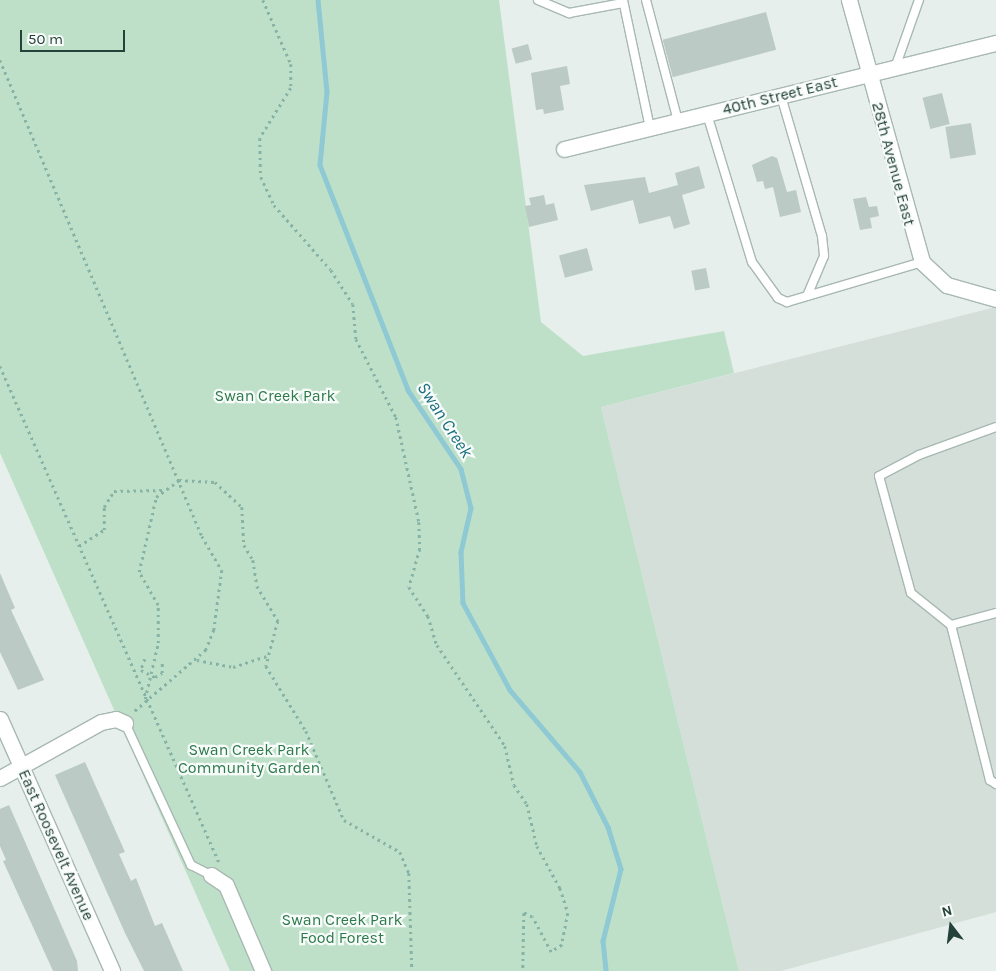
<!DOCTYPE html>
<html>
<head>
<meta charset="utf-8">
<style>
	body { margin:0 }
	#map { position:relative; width:996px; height:971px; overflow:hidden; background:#e6efeb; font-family:Karla,sans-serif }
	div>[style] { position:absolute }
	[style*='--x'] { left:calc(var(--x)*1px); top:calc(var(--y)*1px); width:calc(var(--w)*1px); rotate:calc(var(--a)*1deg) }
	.built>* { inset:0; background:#d4dfda }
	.green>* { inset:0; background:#bfe0c8 }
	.stream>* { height:4.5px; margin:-2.25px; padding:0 2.25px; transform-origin:2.25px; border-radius:2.25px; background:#8ec9d4 }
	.building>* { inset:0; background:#bbcac4; transform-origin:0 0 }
	.path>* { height:2.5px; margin-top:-1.25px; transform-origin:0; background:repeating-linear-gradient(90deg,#86b3a5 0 2.5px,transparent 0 6.5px) }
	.roads { filter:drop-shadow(1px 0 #a8b8b2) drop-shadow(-1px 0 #a8b8b2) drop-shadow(0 1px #a8b8b2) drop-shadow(0 -1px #a8b8b2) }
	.lane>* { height:8px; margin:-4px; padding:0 4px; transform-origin:4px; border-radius:4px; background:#fff }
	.street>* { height:15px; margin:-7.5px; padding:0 7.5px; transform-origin:7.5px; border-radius:7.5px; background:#fff }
	.secondary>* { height:15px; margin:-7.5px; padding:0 7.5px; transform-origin:7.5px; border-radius:7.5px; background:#fff }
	span { translate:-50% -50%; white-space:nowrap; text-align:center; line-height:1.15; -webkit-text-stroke:4.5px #f7fbf9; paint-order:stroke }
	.street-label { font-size:16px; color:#24423a }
	.park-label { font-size:16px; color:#2d7a4b }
	.water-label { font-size:18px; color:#1c6f80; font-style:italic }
	.north { position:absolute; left:926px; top:901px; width:50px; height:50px; -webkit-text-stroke:4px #f7fbf9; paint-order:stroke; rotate:345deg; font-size:14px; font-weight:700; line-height:20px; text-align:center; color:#24423a }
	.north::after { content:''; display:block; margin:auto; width:18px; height:22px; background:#24423a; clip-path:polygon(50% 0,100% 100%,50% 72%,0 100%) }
	.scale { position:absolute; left:20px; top:30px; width:105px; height:22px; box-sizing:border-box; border:2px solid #24423a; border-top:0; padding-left:6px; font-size:15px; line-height:18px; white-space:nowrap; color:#24423a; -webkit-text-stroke:4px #f7fbf9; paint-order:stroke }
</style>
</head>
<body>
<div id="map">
	<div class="built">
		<div style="clip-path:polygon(996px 307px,996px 912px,781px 971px,739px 971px,601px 407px)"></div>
	</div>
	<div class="green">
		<div style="clip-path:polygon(0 0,499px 0,541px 322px,583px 356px,724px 331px,734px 373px,601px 407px,739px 971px,230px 971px,0 453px)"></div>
	</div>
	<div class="stream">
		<div style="--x:318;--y:0;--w:92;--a:84.4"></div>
		<div style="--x:327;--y:92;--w:73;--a:95.5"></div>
		<div style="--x:320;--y:165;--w:242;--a:68.6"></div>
		<div style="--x:408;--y:390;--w:95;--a:56.1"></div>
		<div style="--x:461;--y:469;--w:40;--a:75.6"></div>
		<div style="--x:471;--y:508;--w:45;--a:102.8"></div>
		<div style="--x:461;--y:552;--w:51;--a:87.8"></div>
		<div style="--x:463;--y:603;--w:99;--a:61.6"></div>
		<div style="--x:510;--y:690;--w:108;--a:49.5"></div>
		<div style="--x:580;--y:772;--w:62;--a:63"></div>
		<div style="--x:608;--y:827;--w:44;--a:72.8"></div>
		<div style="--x:621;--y:869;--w:74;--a:104"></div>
		<div style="--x:603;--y:941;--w:30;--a:84"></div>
	</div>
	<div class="building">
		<div style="left:766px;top:12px;width:39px;height:107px;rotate:75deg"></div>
		<div style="left:528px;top:44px;width:16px;height:17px;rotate:75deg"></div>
		<div style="clip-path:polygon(567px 66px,570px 84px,560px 86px,564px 110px,544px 114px,543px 109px,536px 110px,531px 73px)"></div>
		<div style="left:942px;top:93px;width:32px;height:20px;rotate:76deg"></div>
		<div style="left:971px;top:123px;width:32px;height:26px;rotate:81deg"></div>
		<div style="clip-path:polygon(772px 156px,777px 158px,787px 192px,796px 190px,801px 212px,780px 217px,773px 187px,765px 189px,763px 181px,757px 182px,752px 165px)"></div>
		<div style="clip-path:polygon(699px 166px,705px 188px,682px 195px,690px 224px,674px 229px,670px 216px,639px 224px,633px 200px,591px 211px,584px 185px,645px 177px,649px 193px,678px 185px,675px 173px)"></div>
		<div style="clip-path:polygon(544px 195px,546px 205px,554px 203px,558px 220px,529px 227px,525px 206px,531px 205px,529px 198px)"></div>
		<div style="clip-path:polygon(866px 197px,869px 207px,877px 206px,879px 216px,870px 218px,872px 228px,860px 230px,853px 199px)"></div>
		<div style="left:587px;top:248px;width:23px;height:29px;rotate:75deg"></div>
		<div style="left:706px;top:268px;width:20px;height:15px;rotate:79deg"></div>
		<div style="clip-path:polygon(0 573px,15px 608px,11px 610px,44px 680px,18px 690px,0 652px)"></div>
		<div style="clip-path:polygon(85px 762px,125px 852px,119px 854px,131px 881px,136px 878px,155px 926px,162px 923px,183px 971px,144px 971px,125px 933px,55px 775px)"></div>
		<div style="clip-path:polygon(9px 805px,77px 961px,78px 971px,53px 971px,3px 861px,6px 860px,0 846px,0 809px)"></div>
	</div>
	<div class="path">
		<div style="--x:263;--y:0;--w:70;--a:66.4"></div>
		<div style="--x:291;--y:64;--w:24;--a:90"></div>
		<div style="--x:291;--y:88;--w:59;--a:121.8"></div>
		<div style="--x:260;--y:138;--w:39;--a:89"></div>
		<div style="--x:261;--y:177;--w:31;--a:65"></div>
		<div style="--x:274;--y:205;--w:86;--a:48.8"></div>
		<div style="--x:331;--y:270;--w:40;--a:57.1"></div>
		<div style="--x:353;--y:304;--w:35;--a:85"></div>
		<div style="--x:356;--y:339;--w:88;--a:62.9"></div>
		<div style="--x:396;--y:417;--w:107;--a:77.6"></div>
		<div style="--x:419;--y:522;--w:27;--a:88"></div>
		<div style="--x:420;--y:549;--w:40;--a:106"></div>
		<div style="--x:409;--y:587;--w:35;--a:57"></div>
		<div style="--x:428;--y:616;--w:30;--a:73"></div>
		<div style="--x:437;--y:645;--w:122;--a:56"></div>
		<div style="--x:505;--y:746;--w:40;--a:77"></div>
		<div style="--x:514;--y:785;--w:23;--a:56"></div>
		<div style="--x:527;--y:804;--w:43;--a:76.6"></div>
		<div style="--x:537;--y:846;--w:48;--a:61.3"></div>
		<div style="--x:560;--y:888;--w:26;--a:72"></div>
		<div style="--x:568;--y:913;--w:33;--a:101"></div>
		<div style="--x:562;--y:945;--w:13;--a:148"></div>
		<div style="--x:551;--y:952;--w:40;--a:-118"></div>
		<div style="--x:532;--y:917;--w:9;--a:-153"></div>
		<div style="--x:524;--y:913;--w:58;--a:91"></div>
		<div style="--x:0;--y:60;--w:517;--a:67.01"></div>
		<div style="--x:202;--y:536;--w:39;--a:60"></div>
		<div style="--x:222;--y:570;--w:61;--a:97.6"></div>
		<div style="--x:214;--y:630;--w:22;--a:112"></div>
		<div style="--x:206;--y:650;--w:95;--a:139.3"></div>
		<div style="--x:0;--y:366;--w:542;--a:66.18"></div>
		<div style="--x:79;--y:546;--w:30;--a:-33"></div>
		<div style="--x:104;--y:530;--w:23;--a:-90"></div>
		<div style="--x:104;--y:507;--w:19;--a:-58"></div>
		<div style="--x:114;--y:491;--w:48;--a:-1.2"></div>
		<div style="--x:145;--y:659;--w:12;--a:110"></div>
		<div style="--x:141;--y:670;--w:16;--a:27"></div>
		<div style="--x:155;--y:677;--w:8;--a:-30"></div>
		<div style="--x:162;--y:673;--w:10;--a:-90"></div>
		<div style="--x:197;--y:660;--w:37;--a:11"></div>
		<div style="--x:233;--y:667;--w:36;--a:-18"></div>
		<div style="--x:145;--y:699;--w:57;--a:-76.9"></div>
		<div style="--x:158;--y:643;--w:38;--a:-90"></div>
		<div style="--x:158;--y:605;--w:38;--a:-120"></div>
		<div style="--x:139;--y:572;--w:77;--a:-77.2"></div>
		<div style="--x:156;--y:497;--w:29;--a:-36"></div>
		<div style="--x:179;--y:480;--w:36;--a:3"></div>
		<div style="--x:215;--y:482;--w:37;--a:43"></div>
		<div style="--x:242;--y:507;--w:38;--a:87"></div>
		<div style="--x:244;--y:545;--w:17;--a:59"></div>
		<div style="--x:253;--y:560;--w:26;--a:81"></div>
		<div style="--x:257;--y:586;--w:41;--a:59"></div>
		<div style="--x:278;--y:621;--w:47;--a:104.9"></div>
		<div style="--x:266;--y:666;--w:76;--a:58.4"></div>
		<div style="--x:306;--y:731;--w:97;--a:66.9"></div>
		<div style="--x:344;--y:820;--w:64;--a:29.7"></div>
		<div style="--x:400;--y:852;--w:23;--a:67"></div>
		<div style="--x:409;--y:873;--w:98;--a:88.2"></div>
	</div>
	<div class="roads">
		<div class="lane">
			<div style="--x:538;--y:0;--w:34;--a:23"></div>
			<div style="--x:569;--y:13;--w:55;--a:-10.5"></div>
			<div style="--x:623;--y:0;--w:131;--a:78.1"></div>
			<div style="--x:646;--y:0;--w:125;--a:75.2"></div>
			<div style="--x:895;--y:68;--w:72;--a:-70.6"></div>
			<div style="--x:781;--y:96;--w:146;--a:73.7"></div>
			<div style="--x:822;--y:236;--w:20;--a:84"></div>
			<div style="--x:824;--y:256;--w:43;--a:113"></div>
			<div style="--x:707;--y:114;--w:155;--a:73.1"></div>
			<div style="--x:752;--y:262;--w:44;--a:54.2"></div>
			<div style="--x:778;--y:298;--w:10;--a:24"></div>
			<div style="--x:787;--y:302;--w:141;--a:-16.5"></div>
			<div style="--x:996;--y:427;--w:82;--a:160"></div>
			<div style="--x:919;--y:455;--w:45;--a:152.3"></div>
			<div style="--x:879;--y:476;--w:121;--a:74.7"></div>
			<div style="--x:911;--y:593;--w:51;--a:38.7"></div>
			<div style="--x:951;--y:625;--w:47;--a:-14.9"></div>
			<div style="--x:951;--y:625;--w:160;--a:75.9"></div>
			<div style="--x:990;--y:780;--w:7;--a:34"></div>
			<div style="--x:125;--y:723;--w:157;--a:65.1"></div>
			<div style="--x:191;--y:865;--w:22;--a:27"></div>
		</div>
		<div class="street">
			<div style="--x:849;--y:0;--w:272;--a:74.4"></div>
			<div style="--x:922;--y:262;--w:34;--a:43"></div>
			<div style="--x:947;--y:285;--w:51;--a:15.9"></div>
			<div style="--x:564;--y:149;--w:445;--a:-13.8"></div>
			<div style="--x:0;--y:778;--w:115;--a:-29"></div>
			<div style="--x:101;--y:722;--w:15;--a:-11"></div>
			<div style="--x:116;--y:719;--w:10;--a:24"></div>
			<div style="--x:211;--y:875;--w:18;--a:34"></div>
			<div style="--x:226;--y:885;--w:94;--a:66.7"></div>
		</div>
		<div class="secondary">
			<div style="--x:0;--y:719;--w:276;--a:66"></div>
		</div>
	</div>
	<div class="street-label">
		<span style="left:780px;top:96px;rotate:-14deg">40th Street East</span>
		<span style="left:893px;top:164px;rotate:75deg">28th Avenue East</span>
		<span style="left:56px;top:845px;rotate:66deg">East Roosevelt Avenue</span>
	</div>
	<div class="park-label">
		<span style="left:275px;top:396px">Swan Creek Park</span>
		<span style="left:249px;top:759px">Swan Creek Park<br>Community Garden</span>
		<span style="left:342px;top:929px">Swan Creek Park<br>Food Forest</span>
	</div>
	<div class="water-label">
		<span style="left:445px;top:420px;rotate:57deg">Swan Creek</span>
	</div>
	<div class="north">N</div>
	<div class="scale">50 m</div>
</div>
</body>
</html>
